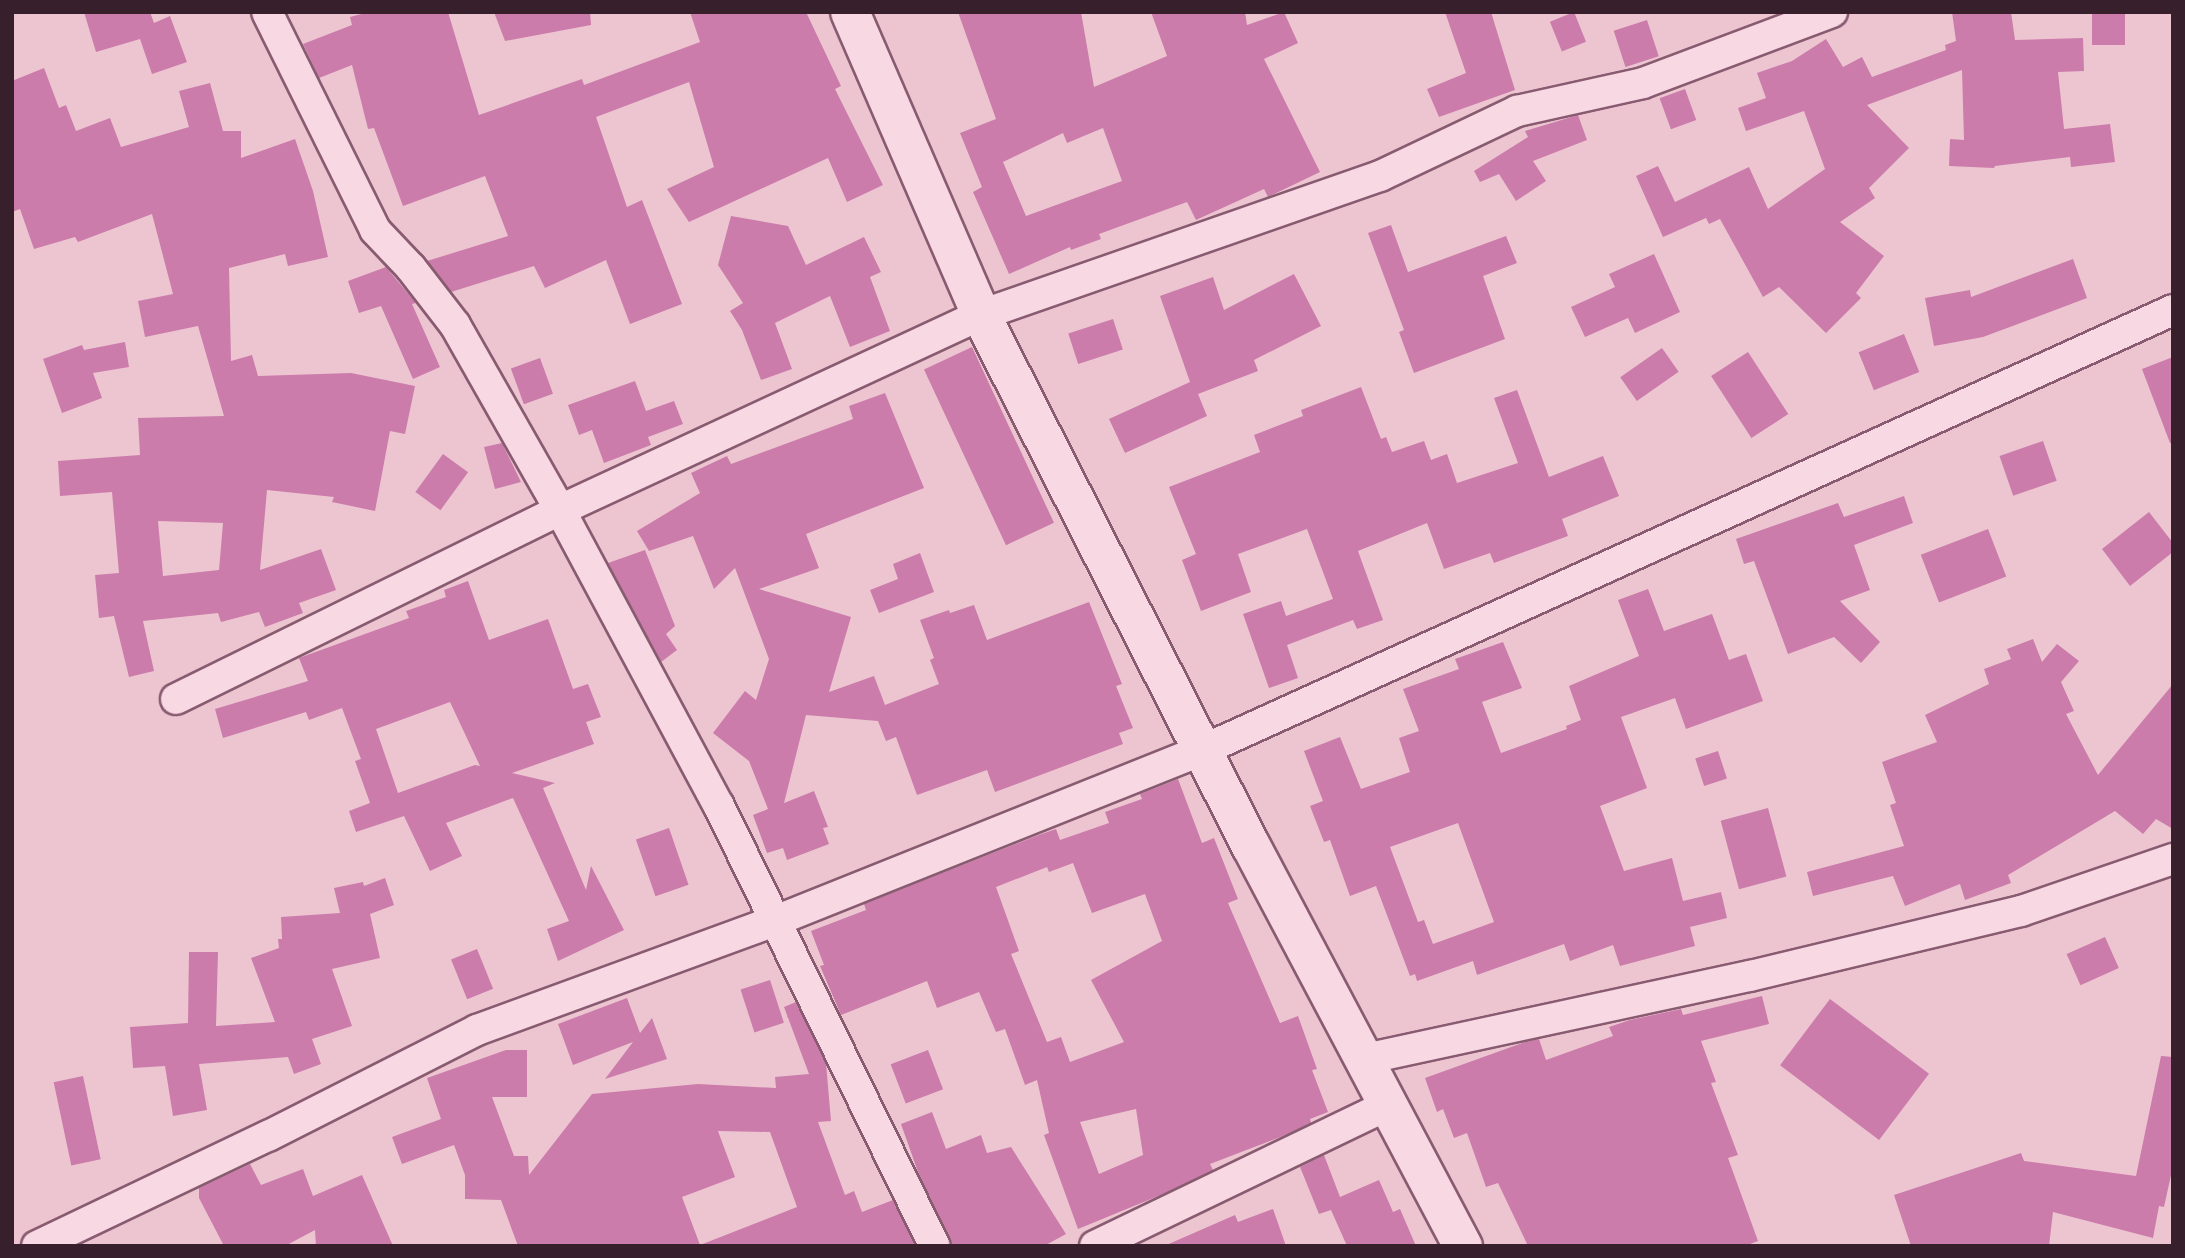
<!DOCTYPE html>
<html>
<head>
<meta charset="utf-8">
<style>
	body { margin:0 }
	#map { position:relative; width:2185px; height:1258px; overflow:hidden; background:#edc5d1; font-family:Literata,serif }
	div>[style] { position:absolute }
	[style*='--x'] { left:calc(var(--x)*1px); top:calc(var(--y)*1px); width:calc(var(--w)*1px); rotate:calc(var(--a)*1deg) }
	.building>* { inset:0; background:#cb7caa; transform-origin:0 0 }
	.roads { filter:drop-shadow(2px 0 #885b70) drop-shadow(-2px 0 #885b70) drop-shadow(0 2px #885b70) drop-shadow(0 -2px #885b70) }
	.street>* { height:30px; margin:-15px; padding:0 15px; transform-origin:15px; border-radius:15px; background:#f8d8e2 }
	.secondary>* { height:38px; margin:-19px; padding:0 19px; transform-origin:19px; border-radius:19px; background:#f8d8e2 }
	span { translate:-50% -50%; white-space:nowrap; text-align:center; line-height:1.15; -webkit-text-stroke:7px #f5d5de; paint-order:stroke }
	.frame { position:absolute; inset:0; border:14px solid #381f2c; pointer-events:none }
</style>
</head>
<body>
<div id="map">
	<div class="building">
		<div style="clip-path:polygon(84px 12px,150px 12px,154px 23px,170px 16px,187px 62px,152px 74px,140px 39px,96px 52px)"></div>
		<div style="clip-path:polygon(369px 12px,448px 12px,479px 115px,582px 79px,584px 85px,700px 42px,690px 12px,806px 12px,841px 86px,835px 89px,883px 185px,847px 202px,828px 158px,689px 222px,667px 189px,714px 167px,689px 82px,596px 117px,627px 207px,642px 200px,682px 304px,630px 324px,606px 260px,545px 288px,534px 266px,451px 292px,427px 261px,508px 236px,485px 176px,403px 206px,374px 128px,368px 129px,352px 65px,319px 78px,303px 44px,352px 25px,350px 17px)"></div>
		<div style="clip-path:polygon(494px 12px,590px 12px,591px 25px,505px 41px)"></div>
		<div style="clip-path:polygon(evenodd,958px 12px,1081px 12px,1094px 87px,1167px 56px,1151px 12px,1245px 12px,1247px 25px,1284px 12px,1298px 43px,1264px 59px,1320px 172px,1268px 197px,1264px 189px,1196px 220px,1187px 202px,1099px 234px,1101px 239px,1071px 250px,1070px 247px,1009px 274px,973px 192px,982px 187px,960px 133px,996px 119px,958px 12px,1103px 128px,1122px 181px,1026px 216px,1003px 162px,1063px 133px,1067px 143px,1103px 128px)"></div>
		<div style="clip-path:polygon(1445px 12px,1491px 12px,1515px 90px,1439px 117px,1427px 89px,1466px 73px)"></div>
		<div style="left:1574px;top:12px;width:32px;height:26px;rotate:68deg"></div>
		<div style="clip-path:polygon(1952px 12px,2011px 12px,2015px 40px,2083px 38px,2084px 71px,2058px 72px,2064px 129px,2110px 124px,2115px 162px,2071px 167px,2070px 157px,1995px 166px,1994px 168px,1949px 166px,1950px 139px,1964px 140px,1962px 70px,1867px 105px,1909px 148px,1869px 188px,1875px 198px,1840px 222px,1884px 256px,1856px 293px,1861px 298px,1826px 333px,1779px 287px,1763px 297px,1720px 219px,1709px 224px,1706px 218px,1663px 237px,1636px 176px,1658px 166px,1675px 202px,1749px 167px,1768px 209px,1825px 169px,1804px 111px,1746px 131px,1738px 108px,1766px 98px,1757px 73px,1792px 61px,1826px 39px,1843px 67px,1862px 57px,1872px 77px,1946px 50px,1945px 45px,1956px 41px)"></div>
		<div style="left:2092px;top:12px;width:33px;height:33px"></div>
		<div style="left:1647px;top:20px;width:38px;height:35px;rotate:72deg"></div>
		<div style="clip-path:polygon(evenodd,44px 68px,59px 108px,66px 105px,76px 131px,110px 118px,121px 147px,189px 127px,179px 91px,210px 83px,223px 131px,241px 131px,241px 158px,295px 139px,313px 191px,328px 257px,288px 266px,285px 254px,229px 268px,231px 361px,252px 355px,258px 376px,351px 373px,415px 386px,405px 434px,390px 431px,375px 511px,332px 502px,334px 497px,267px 490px,260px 570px,321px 549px,336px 590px,299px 603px,303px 613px,265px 627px,259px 612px,221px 622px,218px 613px,143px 621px,154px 671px,129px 677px,114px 616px,99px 618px,95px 575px,119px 573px,112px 492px,60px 496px,58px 461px,140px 455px,138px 418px,224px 416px,198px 326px,145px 337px,138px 301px,173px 294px,152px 214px,78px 242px,75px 237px,34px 249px,20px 209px,12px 212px,12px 81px,44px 68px,158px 521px,223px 523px,219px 570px,163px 576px,158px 521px)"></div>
		<div style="left:1685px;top:89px;width:33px;height:27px;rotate:70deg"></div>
		<div style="clip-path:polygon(1578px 115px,1587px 140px,1533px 161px,1546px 181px,1516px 201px,1499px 174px,1480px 182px,1474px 171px,1528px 137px,1525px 131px)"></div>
		<div style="clip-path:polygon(731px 216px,788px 226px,806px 265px,864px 237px,881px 272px,870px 277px,890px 331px,850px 347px,830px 296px,775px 323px,792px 369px,761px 380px,742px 330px,730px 311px,743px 303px,718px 265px)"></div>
		<div style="clip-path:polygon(1391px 225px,1408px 272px,1506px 236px,1517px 263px,1483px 276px,1505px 339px,1414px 373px,1399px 332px,1404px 330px,1368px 233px)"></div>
		<div style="clip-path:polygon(1654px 254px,1680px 312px,1635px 333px,1628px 318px,1585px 337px,1571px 307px,1615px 287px,1609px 274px)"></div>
		<div style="clip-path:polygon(2073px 259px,2087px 298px,1983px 337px,1934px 346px,1925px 298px,1970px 290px,1971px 297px)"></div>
		<div style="clip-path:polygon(386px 267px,416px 303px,412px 304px,440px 367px,413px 379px,381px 306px,359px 313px,348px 281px)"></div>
		<div style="clip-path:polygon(1294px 274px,1321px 326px,1254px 360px,1258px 371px,1198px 394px,1207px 416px,1125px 453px,1109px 419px,1190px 382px,1160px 296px,1213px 277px,1224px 310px)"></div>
		<div style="left:1113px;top:319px;width:32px;height:47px;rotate:72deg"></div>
		<div style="left:1904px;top:334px;width:41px;height:49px;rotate:68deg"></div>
		<div style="clip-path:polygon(125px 342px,129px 367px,93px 373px,102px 398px,62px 413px,43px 359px,82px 345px,84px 350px)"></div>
		<div style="left:972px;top:347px;width:194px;height:53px;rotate:65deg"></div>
		<div style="left:1662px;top:348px;width:29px;height:51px;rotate:55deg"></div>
		<div style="left:1748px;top:352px;width:74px;height:44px;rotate:57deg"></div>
		<div style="clip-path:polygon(2173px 357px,2173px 443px,2170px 443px,2142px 369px)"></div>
		<div style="left:540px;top:358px;width:38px;height:31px;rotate:70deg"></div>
		<div style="clip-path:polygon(635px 381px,646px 411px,674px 401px,683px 424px,648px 437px,651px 445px,604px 463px,592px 430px,579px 435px,568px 405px)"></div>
		<div style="clip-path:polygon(1361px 387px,1381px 439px,1386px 437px,1392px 452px,1424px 441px,1431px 460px,1447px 454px,1457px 483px,1518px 463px,1494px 398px,1517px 390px,1549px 477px,1603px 456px,1619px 496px,1562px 519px,1568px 536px,1494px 563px,1490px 553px,1444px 569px,1427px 523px,1358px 551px,1383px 620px,1357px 629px,1353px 620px,1287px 645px,1298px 678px,1269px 688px,1243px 614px,1281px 601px,1286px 616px,1333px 599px,1307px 529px,1238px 554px,1251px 592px,1201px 611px,1182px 560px,1196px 554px,1169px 487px,1260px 452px,1254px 435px,1303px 416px,1301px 410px)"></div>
		<div style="clip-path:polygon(885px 393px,924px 488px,806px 534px,819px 568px,759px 589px,851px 617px,829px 692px,874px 676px,885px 705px,939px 684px,930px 660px,934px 658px,920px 620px,949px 610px,950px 613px,974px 605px,987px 640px,1089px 602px,1122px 684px,1116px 686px,1133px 728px,1119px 733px,1123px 744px,995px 792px,987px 770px,917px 795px,896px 737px,886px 741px,878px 721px,806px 715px,784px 803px,814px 791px,828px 827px,823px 828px,829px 844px,787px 860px,783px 848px,767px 853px,753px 815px,768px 809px,749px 761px,713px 733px,745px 691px,756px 700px,769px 659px,735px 568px,714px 589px,693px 536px,649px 551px,637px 531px,700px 493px,691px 473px,727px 456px,731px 464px,853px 419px,849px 406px)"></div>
		<div style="left:2043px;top:441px;width:42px;height:46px;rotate:71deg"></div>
		<div style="clip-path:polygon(502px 443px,521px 482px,495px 489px,484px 447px)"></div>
		<div style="left:443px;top:454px;width:31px;height:47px;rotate:36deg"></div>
		<div style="clip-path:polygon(1904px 496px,1913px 523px,1854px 545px,1870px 590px,1840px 601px,1880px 642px,1861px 663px,1834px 637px,1788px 654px,1754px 561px,1744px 564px,1736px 539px,1838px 503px,1844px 517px)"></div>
		<div style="clip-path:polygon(2149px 512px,2173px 543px,2173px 552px,2130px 586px,2102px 549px)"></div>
		<div style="left:1988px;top:529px;width:51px;height:72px;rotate:69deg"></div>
		<div style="clip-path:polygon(645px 550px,675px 626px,666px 634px,677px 650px,661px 662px,608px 563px)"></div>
		<div style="clip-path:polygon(920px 553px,934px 592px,879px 613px,870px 590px,898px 579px,893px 564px)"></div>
		<div style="clip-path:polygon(evenodd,468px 581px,489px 640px,548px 619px,573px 689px,588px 684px,601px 717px,586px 722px,594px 744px,512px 773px,555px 783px,543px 788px,586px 890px,591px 866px,624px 930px,558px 961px,547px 929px,569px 921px,513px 798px,446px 823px,462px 856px,430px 871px,404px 816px,356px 832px,349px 811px,370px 803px,355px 761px,361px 759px,342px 708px,309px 720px,306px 712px,223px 738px,215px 709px,308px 681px,299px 658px,409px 618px,406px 611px,446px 597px,444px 590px,468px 581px,450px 702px,480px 766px,475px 765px,398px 793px,376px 729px,450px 702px)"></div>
		<div style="clip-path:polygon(evenodd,1648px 589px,1664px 631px,1712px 614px,1729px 660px,1746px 654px,1763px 701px,1686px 729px,1675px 698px,1621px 717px,1647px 788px,1600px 806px,1624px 871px,1672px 858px,1683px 901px,1721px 892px,1727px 918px,1690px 927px,1695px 946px,1620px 966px,1613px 945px,1570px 961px,1564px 944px,1477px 975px,1473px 961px,1417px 981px,1415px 974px,1410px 976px,1376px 886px,1350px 896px,1330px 840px,1324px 842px,1310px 806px,1323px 801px,1304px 751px,1340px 737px,1361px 789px,1410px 772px,1399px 738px,1419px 731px,1403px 689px,1459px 669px,1455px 659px,1503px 642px,1522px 688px,1482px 702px,1501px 753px,1567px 729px,1566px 726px,1581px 720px,1569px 686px,1639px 656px,1618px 600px,1648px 589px,1458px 823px,1494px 922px,1433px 944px,1424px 920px,1418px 922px,1390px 847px,1458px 823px)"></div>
		<div style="clip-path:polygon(2033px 639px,2042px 662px,2057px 644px,2079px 661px,2061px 682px,2074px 711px,2066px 714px,2098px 775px,2173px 684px,2173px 829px,2156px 819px,2143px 834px,2115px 811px,2008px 875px,2011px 883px,1965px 900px,1960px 884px,1905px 906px,1893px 876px,1813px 896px,1807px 872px,1904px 846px,1890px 805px,1896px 803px,1882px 762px,1937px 742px,1925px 715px,1989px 684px,1984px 669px,2011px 659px,2007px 649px)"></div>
		<div style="left:1718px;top:751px;width:29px;height:24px;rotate:72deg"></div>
		<div style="clip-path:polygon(evenodd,1178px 779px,1202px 843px,1214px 838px,1238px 899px,1228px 903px,1280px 1023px,1298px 1016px,1317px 1069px,1312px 1070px,1328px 1112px,1310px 1119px,1311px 1123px,1288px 1134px,1210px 1164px,1213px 1170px,1168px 1192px,1078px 1229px,1044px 1135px,1049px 1133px,1037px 1080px,1025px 1085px,1005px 1029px,996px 1032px,979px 992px,937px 1008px,927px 981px,841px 1015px,820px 966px,824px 965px,811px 931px,866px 910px,864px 904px,1036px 836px,1056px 829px,1060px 840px,1109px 823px,1105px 812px,1142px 799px,1140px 794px,1178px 779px,1073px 863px,1092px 913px,1145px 894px,1162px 941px,1091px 980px,1124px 1042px,1070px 1062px,1061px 1037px,1047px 1042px,1011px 954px,1019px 951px,996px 887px,1047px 867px,1049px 872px,1073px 863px,1178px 779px,1136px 1109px,1143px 1155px,1099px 1174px,1080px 1122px,1136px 1109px)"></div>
		<div style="left:1768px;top:808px;width:71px;height:49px;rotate:75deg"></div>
		<div style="left:669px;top:828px;width:60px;height:35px;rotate:71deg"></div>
		<div style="clip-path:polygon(385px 878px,394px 905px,370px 914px,380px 958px,332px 969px,352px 1026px,312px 1039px,321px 1064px,294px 1074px,288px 1057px,199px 1064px,207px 1110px,173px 1116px,165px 1066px,133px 1068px,130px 1027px,188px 1023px,189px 952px,218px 952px,216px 1026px,275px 1022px,251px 958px,279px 948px,278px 939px,282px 939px,281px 917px,340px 913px,334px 888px,363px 882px,364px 886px)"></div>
		<div style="left:2105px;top:937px;width:34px;height:42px;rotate:66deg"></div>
		<div style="left:477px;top:949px;width:43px;height:28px;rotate:68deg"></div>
		<div style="left:770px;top:980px;width:45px;height:31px;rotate:72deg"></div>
		<div style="clip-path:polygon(1762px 996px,1769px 1024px,1701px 1041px,1716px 1082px,1711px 1083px,1738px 1155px,1728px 1158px,1758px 1241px,1745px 1246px,1528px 1246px,1498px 1183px,1486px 1187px,1467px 1133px,1454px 1138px,1443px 1109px,1437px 1112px,1425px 1078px,1525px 1042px,1539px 1039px,1546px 1060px,1613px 1036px,1609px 1027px,1630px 1020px,1681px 1009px,1683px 1015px)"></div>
		<div style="clip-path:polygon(627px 998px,640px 1033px,652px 1018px,667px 1059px,605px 1079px,633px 1042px,573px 1065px,558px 1024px)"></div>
		<div style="left:1830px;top:999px;width:124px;height:83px;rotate:37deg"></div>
		<div style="clip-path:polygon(evenodd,796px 1002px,826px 1063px,831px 1121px,818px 1122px,845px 1195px,854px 1191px,862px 1212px,893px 1200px,915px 1246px,518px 1246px,501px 1200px,465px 1199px,465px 1175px,454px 1145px,402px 1164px,392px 1137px,441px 1119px,427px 1078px,506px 1050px,527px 1050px,527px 1097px,492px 1097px,514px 1156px,528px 1156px,529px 1175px,592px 1094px,698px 1084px,776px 1088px,775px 1077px,809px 1074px,784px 1007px,796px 1002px,718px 1131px,770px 1132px,797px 1207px,700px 1245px,682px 1197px,735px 1177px,718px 1131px)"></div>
		<div style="left:928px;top:1050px;width:42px;height:40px;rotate:69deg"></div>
		<div style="clip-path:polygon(2161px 1056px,2173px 1057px,2173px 1166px,2164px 1207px,2159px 1206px,2153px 1238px,2053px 1212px,2049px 1246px,1911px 1246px,1894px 1195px,2021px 1153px,2024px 1161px,2136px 1176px)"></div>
		<div style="left:83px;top:1076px;width:85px;height:30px;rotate:78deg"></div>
		<div style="clip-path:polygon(932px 1112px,946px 1149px,981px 1135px,987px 1153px,1011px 1147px,1066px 1234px,1044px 1246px,952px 1246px,918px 1172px,901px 1124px)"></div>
		<div style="clip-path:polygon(1324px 1155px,1340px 1197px,1379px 1180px,1393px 1212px,1400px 1209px,1416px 1246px,1347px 1246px,1331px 1210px,1319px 1214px,1300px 1167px)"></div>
		<div style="clip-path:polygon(250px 1164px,261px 1185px,303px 1169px,313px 1196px,362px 1175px,393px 1246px,316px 1246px,315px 1230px,285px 1246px,224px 1246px,199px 1198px,199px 1188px)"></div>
		<div style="clip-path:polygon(1273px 1209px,1286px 1246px,1164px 1246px,1235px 1215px,1238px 1222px)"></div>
	</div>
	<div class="roads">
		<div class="street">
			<div style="--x:267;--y:12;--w:243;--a:63.6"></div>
			<div style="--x:375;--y:230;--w:52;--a:46.5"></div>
			<div style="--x:411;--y:268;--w:72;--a:52.3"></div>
			<div style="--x:455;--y:325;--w:213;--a:60.4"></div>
			<div style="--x:560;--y:510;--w:336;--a:61.8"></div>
			<div style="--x:719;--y:806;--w:490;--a:63.9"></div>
			<div style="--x:176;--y:699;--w:428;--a:-26.2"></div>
			<div style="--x:560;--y:510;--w:464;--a:-24.9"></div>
			<div style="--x:981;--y:315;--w:423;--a:-19.2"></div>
			<div style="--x:1380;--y:176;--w:152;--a:-25.4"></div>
			<div style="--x:1517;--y:111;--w:129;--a:-12.5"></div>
			<div style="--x:1643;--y:83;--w:202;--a:-20.6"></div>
			<div style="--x:1365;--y:1059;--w:394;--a:-12.2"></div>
			<div style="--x:1750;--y:976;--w:279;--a:-13.5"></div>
			<div style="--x:2021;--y:911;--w:161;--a:-18.9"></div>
			<div style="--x:37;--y:1246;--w:256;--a:-25.5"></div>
			<div style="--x:268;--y:1136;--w:234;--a:-26.9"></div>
			<div style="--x:477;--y:1030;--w:317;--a:-20.1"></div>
			<div style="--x:775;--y:921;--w:461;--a:-21.8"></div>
			<div style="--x:1203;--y:750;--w:1065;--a:-24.4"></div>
			<div style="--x:1095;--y:1246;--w:325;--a:-25.7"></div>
		</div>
		<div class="secondary">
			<div style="--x:850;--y:12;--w:330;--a:66.6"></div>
			<div style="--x:981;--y:315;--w:596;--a:63.05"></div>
			<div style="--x:1251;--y:846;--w:453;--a:62.1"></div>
		</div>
	</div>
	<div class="frame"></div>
</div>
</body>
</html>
